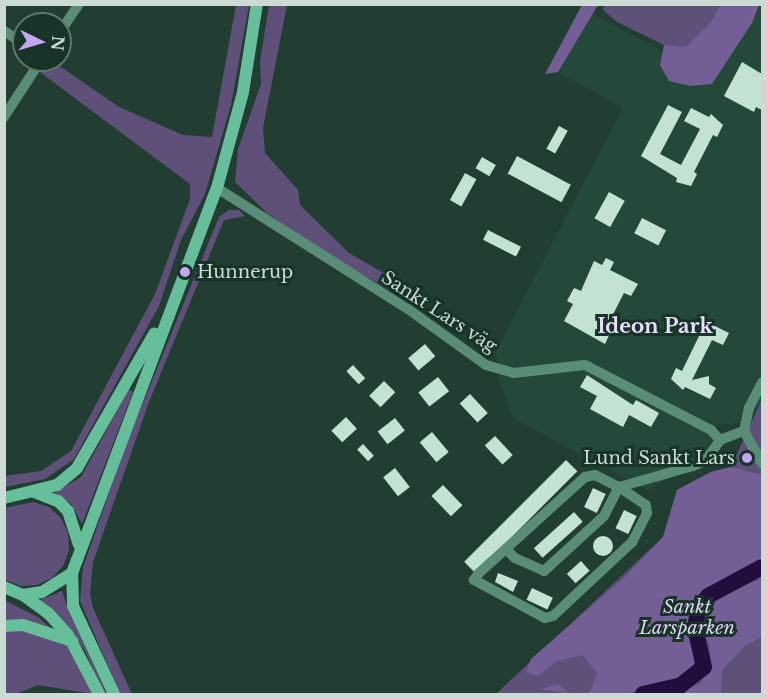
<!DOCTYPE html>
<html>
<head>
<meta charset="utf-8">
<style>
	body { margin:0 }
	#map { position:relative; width:767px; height:699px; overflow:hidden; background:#223d32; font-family:"Libre Baskerville",serif }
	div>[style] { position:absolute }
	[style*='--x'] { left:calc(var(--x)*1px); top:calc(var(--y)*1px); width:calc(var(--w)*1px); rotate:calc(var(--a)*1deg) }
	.built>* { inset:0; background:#24483a }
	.green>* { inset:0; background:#5f5079 }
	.forest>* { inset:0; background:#735f96 }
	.river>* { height:16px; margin:-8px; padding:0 8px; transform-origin:8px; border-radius:8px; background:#230d3d }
	.building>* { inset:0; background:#c3e2d4; transform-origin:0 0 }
	.round { border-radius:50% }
	.street>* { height:10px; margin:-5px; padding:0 5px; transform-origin:5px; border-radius:5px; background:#598d77 }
	.secondary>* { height:12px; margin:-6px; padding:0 6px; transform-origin:6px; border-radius:6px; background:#66be9b }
	.dots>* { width:16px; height:16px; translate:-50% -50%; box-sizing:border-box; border:3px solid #183328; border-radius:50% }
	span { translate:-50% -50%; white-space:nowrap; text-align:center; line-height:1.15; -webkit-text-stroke:6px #183328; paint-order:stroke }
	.poi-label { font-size:18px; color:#cbdad3 }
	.left { translate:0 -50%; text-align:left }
	.right { translate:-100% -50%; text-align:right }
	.street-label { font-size:18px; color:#cbdad3 }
	.park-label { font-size:18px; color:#ded3f4; font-style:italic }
	.neighbourhood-label { font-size:20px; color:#e8dffc; font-weight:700 }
	.frame { position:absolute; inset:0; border:6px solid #cbdad3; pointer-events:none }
	.north { position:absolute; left:12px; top:12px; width:60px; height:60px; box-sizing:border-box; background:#183328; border:2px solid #60766c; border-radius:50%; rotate:95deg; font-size:16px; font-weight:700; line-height:24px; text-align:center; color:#cbdad3 }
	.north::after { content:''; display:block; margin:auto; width:21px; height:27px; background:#c2a7f2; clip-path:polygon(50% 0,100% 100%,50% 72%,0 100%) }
</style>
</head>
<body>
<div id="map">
	<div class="built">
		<div style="clip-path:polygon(759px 5px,762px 5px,762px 401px,749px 422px,718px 425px,701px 460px,648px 490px,514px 419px,499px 382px,496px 351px,623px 108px,558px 72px,592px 14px,663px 51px,660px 65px,669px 80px,690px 86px,712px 84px,752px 23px)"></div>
	</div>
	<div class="green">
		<div style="clip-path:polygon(236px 5px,249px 5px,231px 105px,205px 194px,181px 240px,159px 306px,74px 459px,45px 479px,5px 487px,4px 476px,41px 471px,71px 451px,155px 294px,190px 199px,190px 184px,41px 73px,51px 60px,119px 107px,183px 135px,212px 137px)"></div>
		<div style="clip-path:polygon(269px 5px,287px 5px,263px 128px,265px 153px,298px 190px,300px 205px,349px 253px,417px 292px,408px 300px,324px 253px,266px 212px,235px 182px,238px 149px,261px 84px,260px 61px)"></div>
		<div style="clip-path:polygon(604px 5px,720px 5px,710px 23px,686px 48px,664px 45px,617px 22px,603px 10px)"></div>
		<div style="clip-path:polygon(229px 210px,239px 210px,245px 216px,224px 220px,149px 402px,93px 562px,90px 593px,93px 608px,132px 694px,120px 694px,80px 601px,83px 567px,127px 442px,219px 217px)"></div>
		<div style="clip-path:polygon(129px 389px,133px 392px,82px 524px,71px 504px,54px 493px,81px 477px)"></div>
		<div style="clip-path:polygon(762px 399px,762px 694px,496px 694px,663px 537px,677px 490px,711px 472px,731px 467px)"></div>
		<div style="clip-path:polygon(33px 502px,49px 507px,61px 518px,68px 533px,69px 550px,63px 566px,52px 578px,37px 585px,21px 586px,5px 580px,4px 508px)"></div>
		<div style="clip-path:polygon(62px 591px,69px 612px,107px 694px,103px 694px,85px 651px,71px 632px,35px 602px)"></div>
		<div style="clip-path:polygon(4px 600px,38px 617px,63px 639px,93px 694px,38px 685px,16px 694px,5px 694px)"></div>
	</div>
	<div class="forest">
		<div style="clip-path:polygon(582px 5px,598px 5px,558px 72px,545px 74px)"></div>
		<div style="clip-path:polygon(720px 5px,759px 5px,752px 23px,712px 84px,690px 86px,669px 81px,660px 65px,664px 45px,686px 47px,710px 23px)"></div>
		<div style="clip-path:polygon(731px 467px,762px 475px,762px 558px,703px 592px,692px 608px,689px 632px,698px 653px,693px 665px,678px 679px,625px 694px,589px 694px,597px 673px,583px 655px,557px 661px,538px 676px,526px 672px,531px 659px,626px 576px,663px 537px,677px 490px,711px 472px)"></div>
		<div style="clip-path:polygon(762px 578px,762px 636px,744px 647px,722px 670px,721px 694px,679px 694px,700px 683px,711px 666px,710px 646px,703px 631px,706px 611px,717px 598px)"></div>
		<div style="clip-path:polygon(558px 684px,570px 694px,541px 689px)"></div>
	</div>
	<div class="river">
		<div style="--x:643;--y:694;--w:39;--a:-13"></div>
		<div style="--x:681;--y:685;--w:29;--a:-38"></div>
		<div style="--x:704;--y:667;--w:39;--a:-103"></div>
		<div style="--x:695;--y:629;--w:20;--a:-81"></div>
		<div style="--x:698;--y:609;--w:16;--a:-52"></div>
		<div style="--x:708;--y:596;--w:61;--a:-28.2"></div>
	</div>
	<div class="building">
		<div style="clip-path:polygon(742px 62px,762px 74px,762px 110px,756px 107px,754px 112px,724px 96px)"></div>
		<div style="clip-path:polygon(668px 105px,682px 112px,660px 154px,681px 165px,700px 129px,684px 121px,691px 108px,709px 117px,711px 114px,723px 125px,717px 137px,713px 135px,694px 172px,697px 174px,691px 186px,676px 182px,677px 178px,641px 156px)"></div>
		<div style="left:559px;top:126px;width:10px;height:26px;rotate:29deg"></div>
		<div style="left:517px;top:156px;width:61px;height:20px;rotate:28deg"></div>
		<div style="left:482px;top:157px;width:16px;height:13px;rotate:30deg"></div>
		<div style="left:465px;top:173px;width:13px;height:31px;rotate:29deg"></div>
		<div style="left:609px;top:192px;width:18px;height:30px;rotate:29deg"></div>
		<div style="left:642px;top:218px;width:27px;height:17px;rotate:27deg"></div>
		<div style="left:488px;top:230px;width:37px;height:11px;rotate:27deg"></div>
		<div style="clip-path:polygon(606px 258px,614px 262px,610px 270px,638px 284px,631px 296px,624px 293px,606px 328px,611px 331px,605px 344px,564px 321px,573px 304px,567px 301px,574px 288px,581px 291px,594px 261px,602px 265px)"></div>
		<div style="clip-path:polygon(703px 320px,729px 333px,723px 345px,712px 340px,692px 380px,709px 376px,709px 384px,716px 388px,710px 399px,685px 387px,683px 390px,671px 379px,676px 368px,682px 371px,700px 334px,697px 332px)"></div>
		<div style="left:425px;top:344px;width:16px;height:22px;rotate:50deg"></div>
		<div style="left:353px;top:365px;width:18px;height:9px;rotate:47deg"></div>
		<div style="clip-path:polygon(587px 375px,633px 405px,636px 400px,659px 413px,651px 427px,629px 415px,623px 427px,590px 409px,597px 396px,580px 387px)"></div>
		<div style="left:438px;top:377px;width:18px;height:25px;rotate:52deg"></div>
		<div style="left:384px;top:381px;width:16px;height:21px;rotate:45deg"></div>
		<div style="left:470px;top:394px;width:26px;height:14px;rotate:47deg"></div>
		<div style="left:346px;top:417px;width:16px;height:20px;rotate:47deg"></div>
		<div style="left:395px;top:418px;width:16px;height:22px;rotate:52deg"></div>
		<div style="left:432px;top:432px;width:26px;height:16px;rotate:50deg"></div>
		<div style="left:495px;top:436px;width:26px;height:14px;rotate:47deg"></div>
		<div style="left:363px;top:444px;width:16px;height:8px;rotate:47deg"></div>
		<div style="left:566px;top:460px;width:16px;height:144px;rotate:45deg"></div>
		<div style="left:395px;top:468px;width:24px;height:15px;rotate:52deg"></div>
		<div style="left:443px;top:485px;width:28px;height:16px;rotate:46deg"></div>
		<div style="left:593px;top:488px;width:14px;height:21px;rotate:25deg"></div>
		<div style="left:624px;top:510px;width:14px;height:20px;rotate:25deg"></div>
		<div style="left:574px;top:512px;width:13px;height:54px;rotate:48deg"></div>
		<div class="round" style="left:593px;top:536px;width:20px;height:20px"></div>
		<div style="left:581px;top:561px;width:13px;height:19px;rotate:48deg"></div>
		<div style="clip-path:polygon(498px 573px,518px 581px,513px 592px,495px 582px)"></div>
		<div style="left:532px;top:588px;width:23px;height:13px;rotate:25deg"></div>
	</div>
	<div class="street">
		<div style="--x:4;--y:31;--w:24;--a:33"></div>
		<div style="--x:60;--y:32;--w:34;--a:-56"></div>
		<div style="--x:4;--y:117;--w:68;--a:-57"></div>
		<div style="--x:217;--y:188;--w:226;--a:32.4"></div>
		<div style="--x:408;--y:309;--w:96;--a:35.7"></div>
		<div style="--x:486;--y:365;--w:29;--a:16"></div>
		<div style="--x:514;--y:373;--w:71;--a:-6.4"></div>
		<div style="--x:585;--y:365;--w:142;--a:27.3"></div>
		<div style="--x:711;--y:430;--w:13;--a:48"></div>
		<div style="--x:744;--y:431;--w:24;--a:-78"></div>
		<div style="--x:749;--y:408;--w:29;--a:-63"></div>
		<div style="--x:506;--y:549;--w:13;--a:45"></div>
		<div style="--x:515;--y:558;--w:32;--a:24"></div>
		<div style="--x:544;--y:571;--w:81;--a:-42.5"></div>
		<div style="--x:604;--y:516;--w:33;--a:-63"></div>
		<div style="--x:619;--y:487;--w:32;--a:34"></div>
		<div style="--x:646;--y:505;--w:8;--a:83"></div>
		<div style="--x:647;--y:513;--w:33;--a:117"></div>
		<div style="--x:632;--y:542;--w:108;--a:136.9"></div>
		<div style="--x:553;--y:616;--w:8;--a:166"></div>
		<div style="--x:545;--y:618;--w:81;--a:-151.8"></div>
		<div style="--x:474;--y:580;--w:7;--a:-56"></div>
		<div style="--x:478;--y:574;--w:144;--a:-42.2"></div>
		<div style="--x:585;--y:477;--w:10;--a:-11"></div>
		<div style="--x:595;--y:475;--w:27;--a:27"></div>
		<div style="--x:619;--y:487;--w:77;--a:-15.8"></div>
		<div style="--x:693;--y:466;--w:13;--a:-23"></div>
		<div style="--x:705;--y:461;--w:26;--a:-54"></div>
		<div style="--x:720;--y:440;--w:26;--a:-21"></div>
		<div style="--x:744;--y:431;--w:37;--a:61"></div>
	</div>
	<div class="secondary">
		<div style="--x:34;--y:492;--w:26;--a:21"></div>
		<div style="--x:58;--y:501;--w:14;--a:45"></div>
		<div style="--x:68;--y:511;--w:35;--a:72"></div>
		<div style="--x:4;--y:498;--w:55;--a:-13.8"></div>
		<div style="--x:57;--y:485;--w:26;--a:-40"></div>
		<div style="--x:77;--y:468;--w:155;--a:-60.1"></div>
		<div style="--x:72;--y:573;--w:33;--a:88"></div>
		<div style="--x:73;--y:606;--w:97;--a:65"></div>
		<div style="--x:4;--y:587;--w:21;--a:23"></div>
		<div style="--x:23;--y:595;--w:19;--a:-9"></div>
		<div style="--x:42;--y:592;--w:36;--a:-32"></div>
		<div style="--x:72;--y:573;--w:14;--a:-69"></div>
		<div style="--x:77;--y:560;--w:397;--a:-69.4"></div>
		<div style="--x:217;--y:188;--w:99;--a:-74.8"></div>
		<div style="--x:243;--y:92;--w:89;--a:-81"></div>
		<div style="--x:23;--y:595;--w:32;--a:36"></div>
		<div style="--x:49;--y:614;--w:28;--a:48"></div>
		<div style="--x:68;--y:635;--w:67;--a:62.3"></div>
		<div style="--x:4;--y:626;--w:19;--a:-3"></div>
		<div style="--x:23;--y:625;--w:52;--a:18.1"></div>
	</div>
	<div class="dots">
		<div style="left:185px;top:272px;background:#c2a7f2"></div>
		<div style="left:747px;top:458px;background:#c2a7f2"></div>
	</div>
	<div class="poi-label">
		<span class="left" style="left:197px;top:272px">Hunnerup</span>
		<span class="right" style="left:735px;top:458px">Lund Sankt Lars</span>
	</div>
	<div class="street-label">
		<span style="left:439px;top:312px;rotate:33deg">Sankt Lars väg</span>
	</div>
	<div class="park-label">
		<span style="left:687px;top:618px">Sankt<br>Larsparken</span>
	</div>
	<div class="neighbourhood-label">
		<span style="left:655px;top:326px">Ideon Park</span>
	</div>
	<div class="frame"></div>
	<div class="north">N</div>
</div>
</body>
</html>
